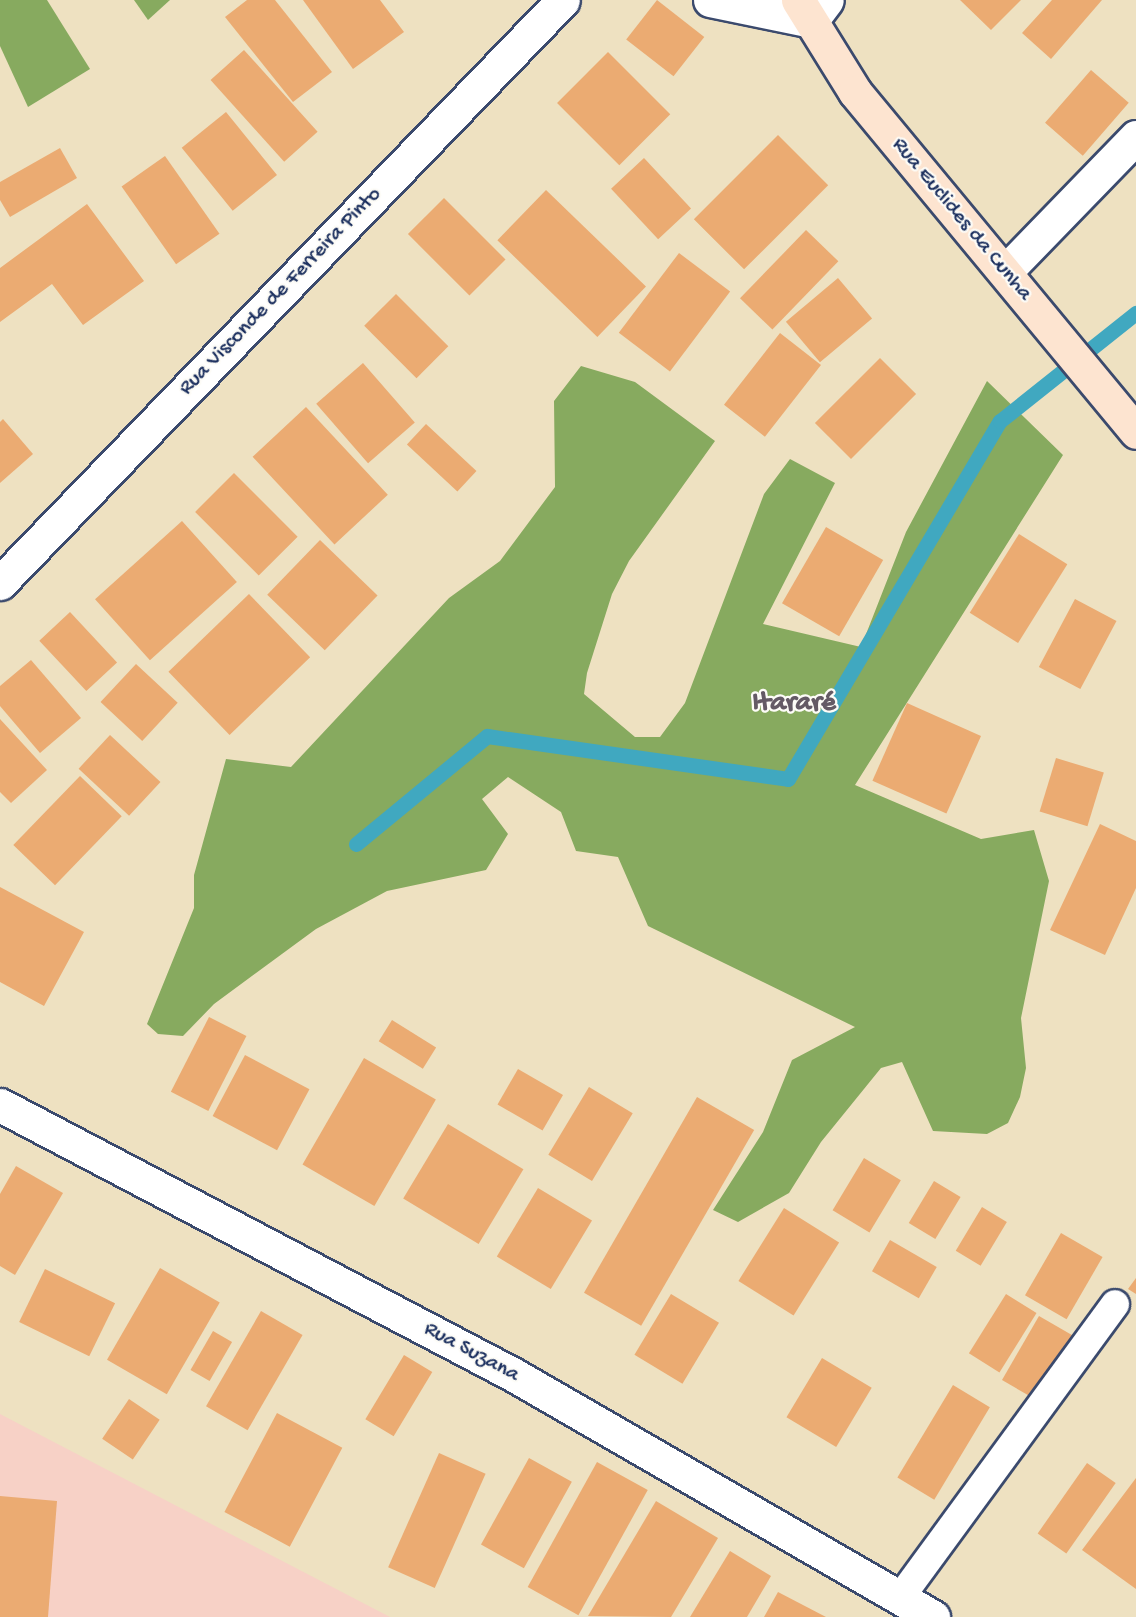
<!DOCTYPE html>
<html>
<head>
<meta charset="utf-8">
<style>
	body { margin:0 }
	#map { position:relative; width:1136px; height:1617px; overflow:hidden; background:#eee1c1; font-family:"Gochi Hand",sans-serif }
	div>[style] { position:absolute }
	[style*='--x'] { left:calc(var(--x)*1px); top:calc(var(--y)*1px); width:calc(var(--w)*1px); rotate:calc(var(--a)*1deg) }
	.built>* { inset:0; background:#f7d1c6 }
	.forest>* { inset:0; background:#87aa5f }
	.stream>* { height:15px; margin:-7.5px; padding:0 7.5px; transform-origin:7.5px; border-radius:7.5px; background:#40a8c0 }
	.building>* { inset:0; background:#ebab72; transform-origin:0 0 }
	.roads { filter:drop-shadow(2px 0 #3b4a6d) drop-shadow(-2px 0 #3b4a6d) drop-shadow(0 2px #3b4a6d) drop-shadow(0 -2px #3b4a6d) }
	.service>* { height:28px; margin:-14px; padding:0 14px; transform-origin:14px; border-radius:14px; background:#fff }
	.minor>* { height:33px; margin:-16.5px; padding:0 16.5px; transform-origin:16.5px; border-radius:16.5px; background:#fff }
	.tertiary>* { height:33px; margin:-16.5px; padding:0 16.5px; transform-origin:16.5px; border-radius:16.5px; background:#fff }
	.secondary>* { height:33px; margin:-16.5px; padding:0 16.5px; transform-origin:16.5px; border-radius:16.5px; background:#fde4d0 }
	span { translate:-50% -50%; white-space:nowrap; text-align:center; line-height:1.15; -webkit-text-stroke:4.5px #fdfcf7; paint-order:stroke }
	.street-label { font-size:22px; color:#1b2f5e }
	.district-label { font-size:28px; color:#645a65; font-weight:700 }
</style>
</head>
<body>
<div id="map">
	<div class="built">
		<div style="clip-path:polygon(0 1414px,390px 1617px,0 1617px)"></div>
	</div>
	<div class="forest">
		<div style="clip-path:polygon(0 0,47px 0,90px 69px,28px 107px,0 46px)"></div>
		<div style="clip-path:polygon(134px 0,170px 0,148px 20px)"></div>
		<div style="clip-path:polygon(581px 366px,635px 382px,715px 441px,629px 561px,612px 594px,587px 673px,584px 694px,635px 737px,660px 737px,685px 703px,764px 494px,790px 459px,835px 483px,763px 624px,861px 647px,906px 532px,987px 381px,1063px 455px,855px 785px,981px 839px,1034px 830px,1049px 881px,1021px 1018px,1026px 1068px,1020px 1097px,1008px 1123px,987px 1134px,933px 1131px,902px 1062px,881px 1068px,821px 1142px,789px 1193px,738px 1222px,713px 1210px,763px 1132px,792px 1060px,855px 1027px,648px 926px,618px 857px,576px 851px,561px 812px,508px 777px,482px 799px,508px 834px,486px 870px,387px 891px,316px 929px,214px 1004px,183px 1036px,158px 1034px,147px 1024px,194px 908px,194px 875px,226px 759px,291px 767px,449px 598px,500px 561px,555px 487px,554px 401px)"></div>
	</div>
	<div class="stream">
		<div style="--x:356;--y:844;--w:170;--a:-39.5"></div>
		<div style="--x:487;--y:736;--w:304;--a:8.1"></div>
		<div style="--x:788;--y:779;--w:416;--a:-59.4"></div>
		<div style="--x:1000;--y:421;--w:174;--a:-38.5"></div>
	</div>
	<div class="building">
		<div style="clip-path:polygon(247px 0,275px 0,332px 72px,293px 102px,225px 17px)"></div>
		<div style="clip-path:polygon(303px 0,380px 0,404px 32px,353px 69px)"></div>
		<div style="left:657px;top:0;width:60px;height:50px;rotate:38deg"></div>
		<div style="clip-path:polygon(960px 0,1021px 0,991px 30px)"></div>
		<div style="clip-path:polygon(1052px 0,1102px 0,1051px 59px,1022px 33px)"></div>
		<div style="left:244px;top:50px;width:110px;height:45px;rotate:48deg"></div>
		<div style="left:608px;top:52px;width:88px;height:72px;rotate:45deg"></div>
		<div style="left:1091px;top:70px;width:50px;height:70px;rotate:41deg"></div>
		<div style="left:226px;top:112px;width:81px;height:57px;rotate:51deg"></div>
		<div style="left:778px;top:135px;width:71px;height:119px;rotate:45deg"></div>
		<div style="clip-path:polygon(60px 148px,77px 178px,10px 217px,0 200px,0 182px)"></div>
		<div style="left:165px;top:156px;width:95px;height:53px;rotate:55deg"></div>
		<div style="left:644px;top:158px;width:69px;height:45px;rotate:47deg"></div>
		<div style="left:546px;top:190px;width:139px;height:70px;rotate:44deg"></div>
		<div style="left:444px;top:198px;width:87px;height:51px;rotate:45deg"></div>
		<div style="clip-path:polygon(87px 204px,144px 281px,83px 325px,52px 284px,0 322px,0 268px)"></div>
		<div style="left:806px;top:230px;width:45px;height:95px;rotate:44deg"></div>
		<div style="left:679px;top:253px;width:64px;height:100px;rotate:37deg"></div>
		<div style="left:838px;top:278px;width:53px;height:68px;rotate:50deg"></div>
		<div style="left:396px;top:294px;width:74px;height:45px;rotate:45deg"></div>
		<div style="left:780px;top:333px;width:52px;height:91px;rotate:38deg"></div>
		<div style="left:880px;top:358px;width:51px;height:92px;rotate:45deg"></div>
		<div style="left:363px;top:363px;width:79px;height:62px;rotate:49deg"></div>
		<div style="left:306px;top:407px;width:120px;height:73px;rotate:47deg"></div>
		<div style="clip-path:polygon(3px 419px,33px 454px,0 483px,0 422px)"></div>
		<div style="left:426px;top:424px;width:69px;height:28px;rotate:43deg"></div>
		<div style="left:234px;top:473px;width:90px;height:55px;rotate:45deg"></div>
		<div style="left:182px;top:521px;width:82px;height:117px;rotate:48deg"></div>
		<div style="left:826px;top:527px;width:66px;height:88px;rotate:30deg"></div>
		<div style="left:1019px;top:534px;width:57px;height:93px;rotate:32deg"></div>
		<div style="left:320px;top:540px;width:80px;height:76px;rotate:44deg"></div>
		<div style="left:249px;top:594px;width:88px;height:112px;rotate:46deg"></div>
		<div style="left:1075px;top:599px;width:47px;height:77px;rotate:28deg"></div>
		<div style="left:70px;top:612px;width:69px;height:42px;rotate:47deg"></div>
		<div style="clip-path:polygon(31px 660px,81px 718px,40px 753px,0 706px,0 686px)"></div>
		<div style="left:136px;top:664px;width:57px;height:52px;rotate:43deg"></div>
		<div style="left:907px;top:703px;width:81px;height:85px;rotate:24deg"></div>
		<div style="clip-path:polygon(0 719px,47px 770px,11px 803px,0 792px)"></div>
		<div style="left:110px;top:735px;width:69px;height:46px;rotate:43deg"></div>
		<div style="left:1056px;top:758px;width:50px;height:56px;rotate:17deg"></div>
		<div style="left:80px;top:776px;width:58px;height:96px;rotate:44deg"></div>
		<div style="clip-path:polygon(1100px 824px,1136px 841px,1136px 888px,1105px 955px,1050px 930px)"></div>
		<div style="clip-path:polygon(0 887px,84px 932px,44px 1006px,0 982px)"></div>
		<div style="left:209px;top:1017px;width:42px;height:84px;rotate:27deg"></div>
		<div style="left:392px;top:1020px;width:52px;height:25px;rotate:32deg"></div>
		<div style="left:245px;top:1055px;width:73px;height:69px;rotate:28deg"></div>
		<div style="left:364px;top:1058px;width:83px;height:123px;rotate:30deg"></div>
		<div style="left:518px;top:1069px;width:52px;height:41px;rotate:30deg"></div>
		<div style="left:589px;top:1087px;width:51px;height:79px;rotate:31deg"></div>
		<div style="left:697px;top:1097px;width:66px;height:226px;rotate:30deg"></div>
		<div style="left:448px;top:1124px;width:88px;height:87px;rotate:31deg"></div>
		<div style="left:864px;top:1158px;width:43px;height:61px;rotate:31deg"></div>
		<div style="clip-path:polygon(16px 1166px,63px 1193px,15px 1275px,0 1266px,0 1194px)"></div>
		<div style="left:934px;top:1181px;width:31px;height:49px;rotate:31deg"></div>
		<div style="left:538px;top:1188px;width:63px;height:80px;rotate:31deg"></div>
		<div style="left:982px;top:1207px;width:29px;height:51px;rotate:31deg"></div>
		<div style="left:784px;top:1208px;width:65px;height:86px;rotate:32deg"></div>
		<div style="left:1061px;top:1233px;width:48px;height:72px;rotate:30deg"></div>
		<div style="left:890px;top:1240px;width:54px;height:36px;rotate:30deg"></div>
		<div style="left:160px;top:1268px;width:69px;height:106px;rotate:30deg"></div>
		<div style="left:45px;top:1269px;width:78px;height:59px;rotate:26deg"></div>
		<div style="clip-path:polygon(1136px 1278px,1136px 1294px,1128px 1289px)"></div>
		<div style="left:671px;top:1294px;width:56px;height:71px;rotate:31deg"></div>
		<div style="left:1006px;top:1294px;width:36px;height:70px;rotate:32deg"></div>
		<div style="left:261px;top:1311px;width:48px;height:110px;rotate:30deg"></div>
		<div style="left:1039px;top:1316px;width:42px;height:74px;rotate:30deg"></div>
		<div style="left:213px;top:1331px;width:22px;height:45px;rotate:30deg"></div>
		<div style="left:404px;top:1355px;width:33px;height:75px;rotate:31deg"></div>
		<div style="left:822px;top:1358px;width:58px;height:69px;rotate:31deg"></div>
		<div style="left:953px;top:1385px;width:43px;height:108px;rotate:31deg"></div>
		<div style="left:129px;top:1399px;width:37px;height:48px;rotate:34deg"></div>
		<div style="left:277px;top:1413px;width:74px;height:112px;rotate:28deg"></div>
		<div style="left:439px;top:1453px;width:51px;height:125px;rotate:24deg"></div>
		<div style="left:529px;top:1458px;width:49px;height:99px;rotate:29deg"></div>
		<div style="left:597px;top:1462px;width:58px;height:143px;rotate:29deg"></div>
		<div style="left:1087px;top:1463px;width:35px;height:86px;rotate:35deg"></div>
		<div style="clip-path:polygon(1136px 1478px,1136px 1589px,1082px 1550px)"></div>
		<div style="clip-path:polygon(0 1496px,57px 1501px,48px 1617px,0 1617px)"></div>
		<div style="clip-path:polygon(656px 1501px,718px 1538px,671px 1617px,588px 1616px)"></div>
		<div style="clip-path:polygon(730px 1551px,771px 1576px,747px 1617px,690px 1617px)"></div>
		<div style="clip-path:polygon(778px 1592px,826px 1617px,764px 1617px)"></div>
	</div>
	<div class="roads">
		<div class="service">
			<div style="--x:900;--y:1598;--w:364;--a:-53.8"></div>
		</div>
		<div class="minor">
			<div style="--x:811;--y:21;--w:26;--a:-53"></div>
			<div style="--x:1005;--y:272;--w:188;--a:-45.9"></div>
			<div style="--x:0;--y:1105;--w:581;--a:27.71"></div>
			<div style="--x:514;--y:1375;--w:484;--a:30"></div>
		</div>
		<div class="tertiary">
			<div style="--x:710;--y:0;--w:103;--a:11.7"></div>
			<div style="--x:0;--y:583;--w:810;--a:-46"></div>
		</div>
		<div class="secondary">
			<div style="--x:798;--y:0;--w:108;--a:58.2"></div>
			<div style="--x:855;--y:92;--w:441;--a:50.4"></div>
		</div>
	</div>
	<div class="street-label">
		<span style="left:961px;top:220px;rotate:50deg">Rua Euclides da Cunha</span>
		<span style="left:281px;top:292px;rotate:-46deg">Rua Visconde de Ferreira Pinto</span>
		<span style="left:471px;top:1353px;rotate:28deg">Rua Suzana</span>
	</div>
	<div class="district-label">
		<span style="left:794px;top:704px">Itararé</span>
	</div>
</div>
</body>
</html>
